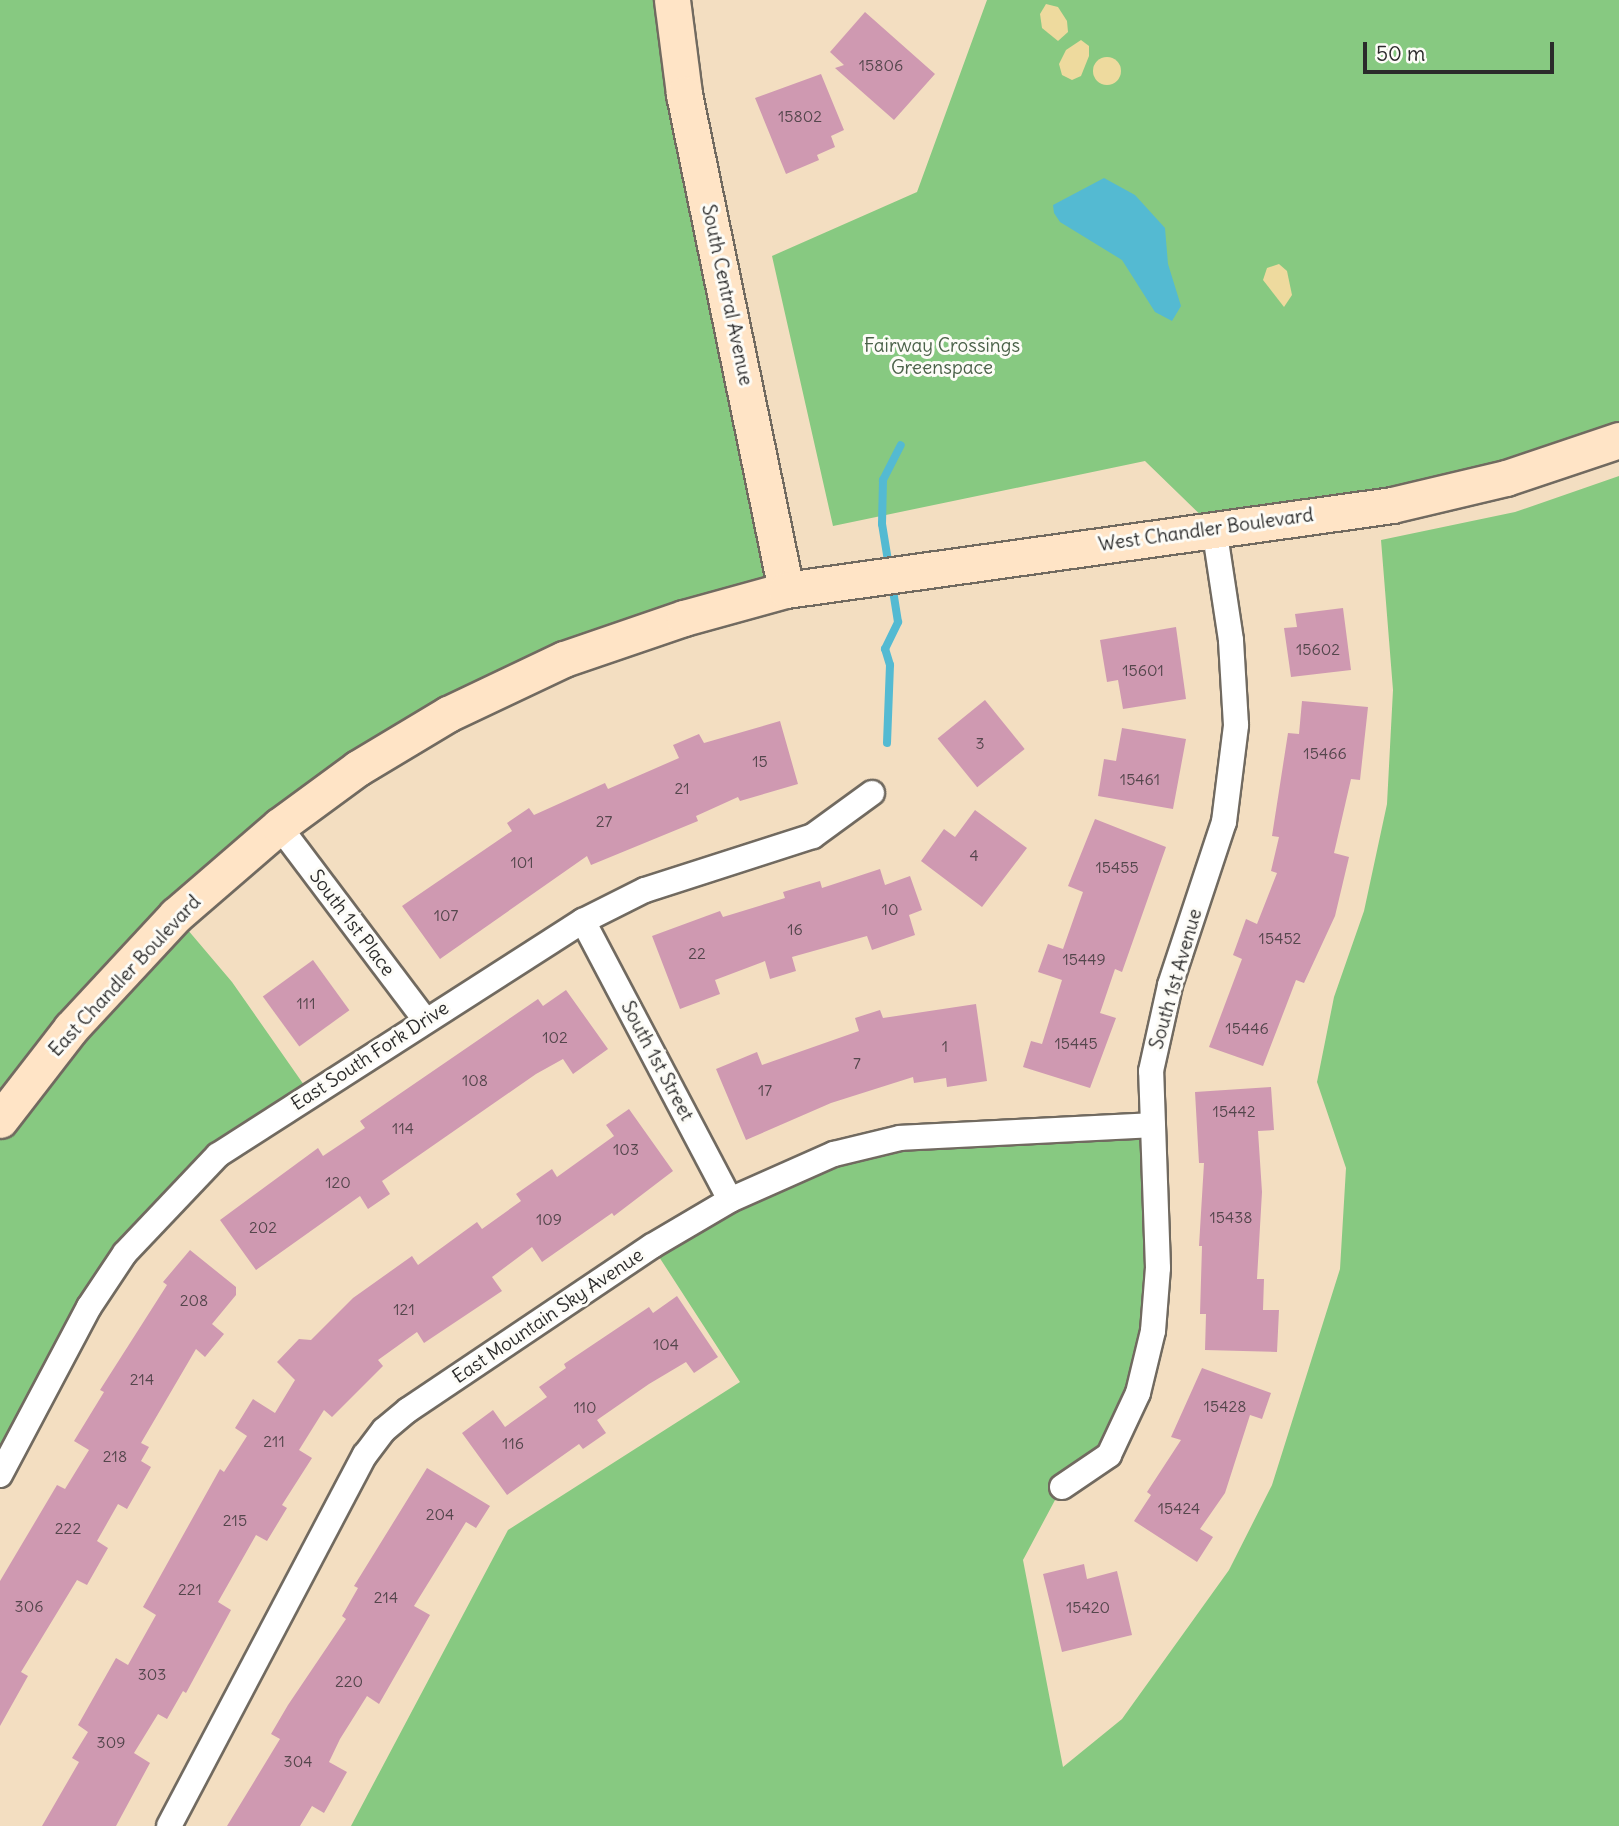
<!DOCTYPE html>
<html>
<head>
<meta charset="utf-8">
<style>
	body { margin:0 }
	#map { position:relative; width:1619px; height:1826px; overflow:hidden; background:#f3dec1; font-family:Delius,sans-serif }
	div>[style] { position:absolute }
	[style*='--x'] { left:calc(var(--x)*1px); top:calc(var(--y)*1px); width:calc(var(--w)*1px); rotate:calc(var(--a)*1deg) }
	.green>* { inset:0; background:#87c981 }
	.sand>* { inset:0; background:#eeda9e }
	.round { border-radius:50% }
	.water>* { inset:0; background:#54bad2 }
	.stream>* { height:8px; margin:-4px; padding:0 4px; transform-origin:4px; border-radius:4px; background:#54bad2 }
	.building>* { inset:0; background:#cf99b1; transform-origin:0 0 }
	.roads { filter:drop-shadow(2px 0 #716a60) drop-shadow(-2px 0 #716a60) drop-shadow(0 2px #716a60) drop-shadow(0 -2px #716a60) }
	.street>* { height:24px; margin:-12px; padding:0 12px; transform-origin:12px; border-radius:12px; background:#fff }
	.secondary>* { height:35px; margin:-17.5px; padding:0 17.5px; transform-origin:17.5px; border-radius:17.5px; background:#ffe4c6 }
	span { translate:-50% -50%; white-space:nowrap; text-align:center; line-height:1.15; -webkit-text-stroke:6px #fdfcf7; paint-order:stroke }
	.number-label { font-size:16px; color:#54464c }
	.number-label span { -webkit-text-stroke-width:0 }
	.street-label { font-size:19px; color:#2b2b2b }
	.park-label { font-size:19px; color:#4b6249 }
	.scale { position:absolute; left:1363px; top:42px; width:191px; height:32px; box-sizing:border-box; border:4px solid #2b2b2b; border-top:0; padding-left:9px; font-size:21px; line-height:24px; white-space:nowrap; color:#2b2b2b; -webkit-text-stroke:5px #fdfcf7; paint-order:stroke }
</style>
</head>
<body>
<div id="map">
	<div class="green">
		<div style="clip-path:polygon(0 0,672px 0,786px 590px,448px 714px,176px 916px,232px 982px,311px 1095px,218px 1155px,125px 1253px,0 1475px)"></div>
		<div style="clip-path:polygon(987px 0,1619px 0,1619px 440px,1214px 528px,1145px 461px,833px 526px,772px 256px,917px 192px)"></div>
		<div style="clip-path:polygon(1619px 476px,1619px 1826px,351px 1826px,508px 1530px,740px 1382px,652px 1246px,834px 1154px,1153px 1125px,1153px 1331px,1109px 1455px,1062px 1487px,1023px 1560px,1063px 1767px,1122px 1719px,1229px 1570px,1272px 1485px,1340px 1269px,1346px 1168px,1317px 1082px,1334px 997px,1364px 911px,1387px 804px,1393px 690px,1381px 540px,1515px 512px)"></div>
	</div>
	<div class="sand">
		<div style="clip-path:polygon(1046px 4px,1058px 7px,1067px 21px,1068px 32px,1058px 41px,1042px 28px,1040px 14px)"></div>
		<div style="clip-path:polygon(1081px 40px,1089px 46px,1089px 56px,1081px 76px,1072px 80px,1062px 75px,1059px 64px,1066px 50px)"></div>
		<div class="round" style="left:1093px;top:57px;width:28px;height:28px"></div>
		<div style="clip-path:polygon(1279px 264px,1287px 271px,1292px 295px,1284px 307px,1263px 280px,1267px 268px)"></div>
	</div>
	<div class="water">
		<div style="clip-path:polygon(1104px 178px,1135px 195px,1165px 228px,1168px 264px,1181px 306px,1172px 321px,1155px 312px,1122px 260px,1060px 222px,1054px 213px,1053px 205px)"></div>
	</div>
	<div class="stream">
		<div style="--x:889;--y:567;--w:44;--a:-99.2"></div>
		<div style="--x:882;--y:524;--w:44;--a:-88.7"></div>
		<div style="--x:883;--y:480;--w:39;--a:-63"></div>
		<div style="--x:887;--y:743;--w:78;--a:-87.8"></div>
		<div style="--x:890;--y:665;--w:17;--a:-107"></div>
		<div style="--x:885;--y:649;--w:30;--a:-64"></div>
		<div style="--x:898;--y:622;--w:39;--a:-99"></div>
	</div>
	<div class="building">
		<div style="clip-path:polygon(865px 12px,935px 74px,894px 120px,835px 68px,844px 65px,830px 52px)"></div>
		<div style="clip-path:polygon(821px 74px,844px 130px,831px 136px,835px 147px,817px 155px,819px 160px,786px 174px,755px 98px)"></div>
		<div style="clip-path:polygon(1343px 608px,1351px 670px,1291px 677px,1284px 628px,1297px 627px,1295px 614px)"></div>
		<div style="clip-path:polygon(1176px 627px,1186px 699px,1123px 709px,1118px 680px,1107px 682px,1100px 640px)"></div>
		<div style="left:985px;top:700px;width:63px;height:61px;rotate:51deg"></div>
		<div style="clip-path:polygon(1302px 701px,1368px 707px,1360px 780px,1351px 779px,1334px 853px,1349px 857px,1335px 916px,1304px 983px,1296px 980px,1263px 1066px,1209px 1047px,1242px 959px,1233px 955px,1246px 919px,1257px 924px,1277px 873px,1271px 871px,1279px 837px,1272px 836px,1288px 733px,1299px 734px)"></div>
		<div style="clip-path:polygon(780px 721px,798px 784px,740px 801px,738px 797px,696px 816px,698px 821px,591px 865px,587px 856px,440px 959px,402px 906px,512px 831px,507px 823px,529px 808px,534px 815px,605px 783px,608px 789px,679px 758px,673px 745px,699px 734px,704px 743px)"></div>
		<div style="clip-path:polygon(1122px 728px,1186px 739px,1173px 809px,1098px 796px,1104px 759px,1116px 761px)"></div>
		<div style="clip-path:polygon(975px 810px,1027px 848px,982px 907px,921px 861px,944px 829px,955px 837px)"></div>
		<div style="clip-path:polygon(1095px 819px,1166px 847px,1122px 972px,1115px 969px,1100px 1013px,1116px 1018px,1090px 1088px,1023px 1067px,1031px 1041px,1042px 1044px,1062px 980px,1038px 972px,1048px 944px,1063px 949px,1083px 892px,1068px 886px)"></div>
		<div style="clip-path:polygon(880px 869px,885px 885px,910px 876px,922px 910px,909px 915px,915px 935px,872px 950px,867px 936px,792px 957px,796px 971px,770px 979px,765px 961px,715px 980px,720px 994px,680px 1009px,652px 936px,720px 911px,723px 917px,785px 898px,783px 892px,820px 881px,822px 888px)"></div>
		<div style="left:313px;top:960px;width:62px;height:62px;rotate:54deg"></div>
		<div style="clip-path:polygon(566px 990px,608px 1049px,573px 1074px,563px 1059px,536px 1074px,382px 1181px,390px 1194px,368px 1209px,360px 1196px,256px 1270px,220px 1220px,318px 1148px,323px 1156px,365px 1128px,360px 1121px,538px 999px,543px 1006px)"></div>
		<div style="clip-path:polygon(976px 1004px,987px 1081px,947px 1087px,946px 1078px,914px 1083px,913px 1077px,831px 1103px,746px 1140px,716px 1069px,757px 1052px,762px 1065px,859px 1031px,855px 1018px,880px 1010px,883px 1018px)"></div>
		<div style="clip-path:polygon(1271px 1087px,1274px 1130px,1258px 1131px,1262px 1192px,1257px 1279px,1264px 1279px,1263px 1310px,1279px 1310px,1277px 1352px,1205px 1350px,1206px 1314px,1200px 1314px,1202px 1246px,1199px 1246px,1204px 1163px,1199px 1163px,1195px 1092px)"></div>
		<div style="clip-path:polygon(629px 1109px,673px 1171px,614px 1216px,612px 1213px,542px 1262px,532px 1247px,492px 1277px,502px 1291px,424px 1343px,417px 1332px,378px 1360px,383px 1366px,332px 1417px,324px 1410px,299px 1450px,312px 1458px,282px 1505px,287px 1508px,267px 1541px,256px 1535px,218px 1602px,231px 1610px,186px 1693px,183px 1691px,167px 1719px,158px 1714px,134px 1753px,150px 1763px,116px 1826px,42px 1826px,79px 1762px,72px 1758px,88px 1732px,78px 1725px,116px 1658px,128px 1665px,156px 1615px,143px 1607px,220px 1469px,224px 1472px,247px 1436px,235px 1428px,253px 1399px,275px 1413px,295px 1380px,277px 1362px,299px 1339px,311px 1340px,353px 1298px,412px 1256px,418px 1265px,477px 1222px,482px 1229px,521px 1201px,516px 1194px,552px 1169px,557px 1177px,614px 1136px,606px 1125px)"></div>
		<div style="clip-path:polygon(190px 1250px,236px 1287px,236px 1295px,212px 1324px,224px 1334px,205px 1357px,196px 1349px,141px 1443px,149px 1447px,141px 1461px,151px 1467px,127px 1509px,118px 1504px,97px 1541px,108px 1548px,87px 1585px,77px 1580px,21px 1672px,28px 1676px,0 1726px,0 1581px,57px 1485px,65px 1489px,89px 1450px,74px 1441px,104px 1392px,100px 1390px,167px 1285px,163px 1282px)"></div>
		<div style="clip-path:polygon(677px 1296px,718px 1357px,694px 1373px,686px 1362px,649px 1384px,597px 1420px,606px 1433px,583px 1449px,579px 1444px,507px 1495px,462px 1433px,493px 1410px,505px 1427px,547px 1397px,539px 1387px,566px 1368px,564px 1364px,649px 1307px,653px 1313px)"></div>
		<div style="clip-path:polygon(1202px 1368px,1271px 1393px,1262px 1419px,1250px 1415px,1225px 1493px,1200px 1529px,1213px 1537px,1197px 1562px,1134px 1521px,1151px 1495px,1147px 1492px,1181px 1440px,1171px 1437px)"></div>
		<div style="clip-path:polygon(427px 1468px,490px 1506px,476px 1528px,466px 1522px,414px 1606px,430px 1615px,379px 1704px,367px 1696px,340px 1739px,329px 1762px,347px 1772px,324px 1813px,312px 1806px,300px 1826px,227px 1826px,280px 1739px,271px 1734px,288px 1705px,346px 1619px,342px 1616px,358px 1588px,354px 1586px)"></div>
		<div style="clip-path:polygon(1084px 1564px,1087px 1579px,1117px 1571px,1132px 1635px,1062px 1652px,1043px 1574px)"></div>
	</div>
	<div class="roads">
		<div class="street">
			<div style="--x:279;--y:826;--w:243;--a:53"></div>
			<div style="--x:583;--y:921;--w:315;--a:62.2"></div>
			<div style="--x:0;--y:1475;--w:190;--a:-62.1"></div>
			<div style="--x:89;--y:1307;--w:65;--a:-56.3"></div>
			<div style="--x:125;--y:1253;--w:135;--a:-46.5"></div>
			<div style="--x:218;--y:1155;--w:434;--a:-32.7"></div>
			<div style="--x:583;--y:921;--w:69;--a:-26.6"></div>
			<div style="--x:645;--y:890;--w:176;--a:-17.8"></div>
			<div style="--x:813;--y:836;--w:73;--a:-36.1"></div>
			<div style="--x:1062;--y:1487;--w:57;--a:-34.2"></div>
			<div style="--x:1109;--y:1455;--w:68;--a:-64.9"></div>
			<div style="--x:1138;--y:1393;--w:64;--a:-76.4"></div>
			<div style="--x:1153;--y:1331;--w:63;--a:-85.5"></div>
			<div style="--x:1158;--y:1268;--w:197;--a:-92"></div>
			<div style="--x:1151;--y:1071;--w:88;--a:-77.5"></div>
			<div style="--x:1170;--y:985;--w:172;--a:-71.7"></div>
			<div style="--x:1224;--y:822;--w:98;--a:-82.9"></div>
			<div style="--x:1236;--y:725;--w:85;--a:-93.4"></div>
			<div style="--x:1231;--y:640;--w:113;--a:-98.6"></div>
			<div style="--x:169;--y:1826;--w:420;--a:-62.2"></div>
			<div style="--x:365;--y:1455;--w:31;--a:-53"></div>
			<div style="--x:384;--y:1430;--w:31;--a:-40"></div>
			<div style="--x:408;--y:1410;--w:294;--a:-33.9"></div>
			<div style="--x:652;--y:1246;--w:91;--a:-30.5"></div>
			<div style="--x:730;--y:1200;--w:114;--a:-23.9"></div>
			<div style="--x:834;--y:1154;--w:68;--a:-13.6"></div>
			<div style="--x:900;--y:1138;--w:253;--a:-2.9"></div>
		</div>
		<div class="secondary">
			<div style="--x:672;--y:0;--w:95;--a:82.7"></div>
			<div style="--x:684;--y:94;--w:506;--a:78.38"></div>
			<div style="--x:0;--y:1120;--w:116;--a:-52.3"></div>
			<div style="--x:71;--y:1028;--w:154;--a:-47.1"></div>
			<div style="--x:176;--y:915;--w:136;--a:-40.8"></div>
			<div style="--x:279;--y:826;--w:98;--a:-36.3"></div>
			<div style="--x:358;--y:768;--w:105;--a:-31"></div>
			<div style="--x:448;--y:714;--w:128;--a:-25.4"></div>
			<div style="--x:564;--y:659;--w:127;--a:-18.9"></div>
			<div style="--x:684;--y:618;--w:106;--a:-15.4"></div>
			<div style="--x:786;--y:590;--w:612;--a:-7.98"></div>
			<div style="--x:1392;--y:505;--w:117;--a:-13.3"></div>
			<div style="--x:1506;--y:478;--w:119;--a:-18.6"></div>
		</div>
	</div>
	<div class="number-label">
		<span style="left:881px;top:65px">15806</span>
		<span style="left:800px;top:116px">15802</span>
		<span style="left:1318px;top:649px">15602</span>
		<span style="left:1143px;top:670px">15601</span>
		<span style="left:980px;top:743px">3</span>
		<span style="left:1325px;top:753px">15466</span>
		<span style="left:760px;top:761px">15</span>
		<span style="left:1140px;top:779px">15461</span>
		<span style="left:682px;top:788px">21</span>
		<span style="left:604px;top:821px">27</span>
		<span style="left:974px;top:855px">4</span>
		<span style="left:522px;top:862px">101</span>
		<span style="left:1117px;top:867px">15455</span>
		<span style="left:890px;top:909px">10</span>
		<span style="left:446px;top:915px">107</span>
		<span style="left:795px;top:929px">16</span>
		<span style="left:1280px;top:938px">15452</span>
		<span style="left:697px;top:953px">22</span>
		<span style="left:1084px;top:959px">15449</span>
		<span style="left:306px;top:1003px">111</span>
		<span style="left:1247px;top:1028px">15446</span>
		<span style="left:555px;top:1037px">102</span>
		<span style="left:1076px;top:1043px">15445</span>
		<span style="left:945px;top:1046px">1</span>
		<span style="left:857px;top:1063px">7</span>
		<span style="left:475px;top:1080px">108</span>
		<span style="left:765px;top:1090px">17</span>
		<span style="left:1234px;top:1111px">15442</span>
		<span style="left:403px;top:1128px">114</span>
		<span style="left:626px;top:1149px">103</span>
		<span style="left:338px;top:1182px">120</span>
		<span style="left:1231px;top:1217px">15438</span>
		<span style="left:549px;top:1219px">109</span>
		<span style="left:263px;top:1227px">202</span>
		<span style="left:194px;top:1300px">208</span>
		<span style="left:404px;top:1309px">121</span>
		<span style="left:666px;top:1344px">104</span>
		<span style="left:142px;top:1379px">214</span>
		<span style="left:1225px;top:1406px">15428</span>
		<span style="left:585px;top:1407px">110</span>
		<span style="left:274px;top:1441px">211</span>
		<span style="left:513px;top:1443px">116</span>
		<span style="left:115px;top:1456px">218</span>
		<span style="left:1179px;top:1508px">15424</span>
		<span style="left:440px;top:1514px">204</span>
		<span style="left:235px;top:1520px">215</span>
		<span style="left:68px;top:1528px">222</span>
		<span style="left:190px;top:1589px">221</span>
		<span style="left:386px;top:1597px">214</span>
		<span style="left:29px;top:1606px">306</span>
		<span style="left:1088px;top:1607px">15420</span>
		<span style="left:152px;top:1674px">303</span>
		<span style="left:349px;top:1681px">220</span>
		<span style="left:111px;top:1742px">309</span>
		<span style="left:298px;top:1761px">304</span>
	</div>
	<div class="street-label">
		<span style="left:727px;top:295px;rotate:78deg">South Central Avenue</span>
		<span style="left:1206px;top:530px;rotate:-8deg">West Chandler Boulevard</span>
		<span style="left:352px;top:923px;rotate:53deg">South 1st Place</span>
		<span style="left:125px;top:976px;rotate:-47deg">East Chandler Boulevard</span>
		<span style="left:1176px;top:979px;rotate:-74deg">South 1st Avenue</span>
		<span style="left:370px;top:1056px;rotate:-33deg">East South Fork Drive</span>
		<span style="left:657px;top:1061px;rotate:62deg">South 1st Street</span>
		<span style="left:548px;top:1316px;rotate:-34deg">East Mountain Sky Avenue</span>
	</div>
	<div class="park-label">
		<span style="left:942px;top:357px">Fairway Crossings<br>Greenspace</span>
	</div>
	<div class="scale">50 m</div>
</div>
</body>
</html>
